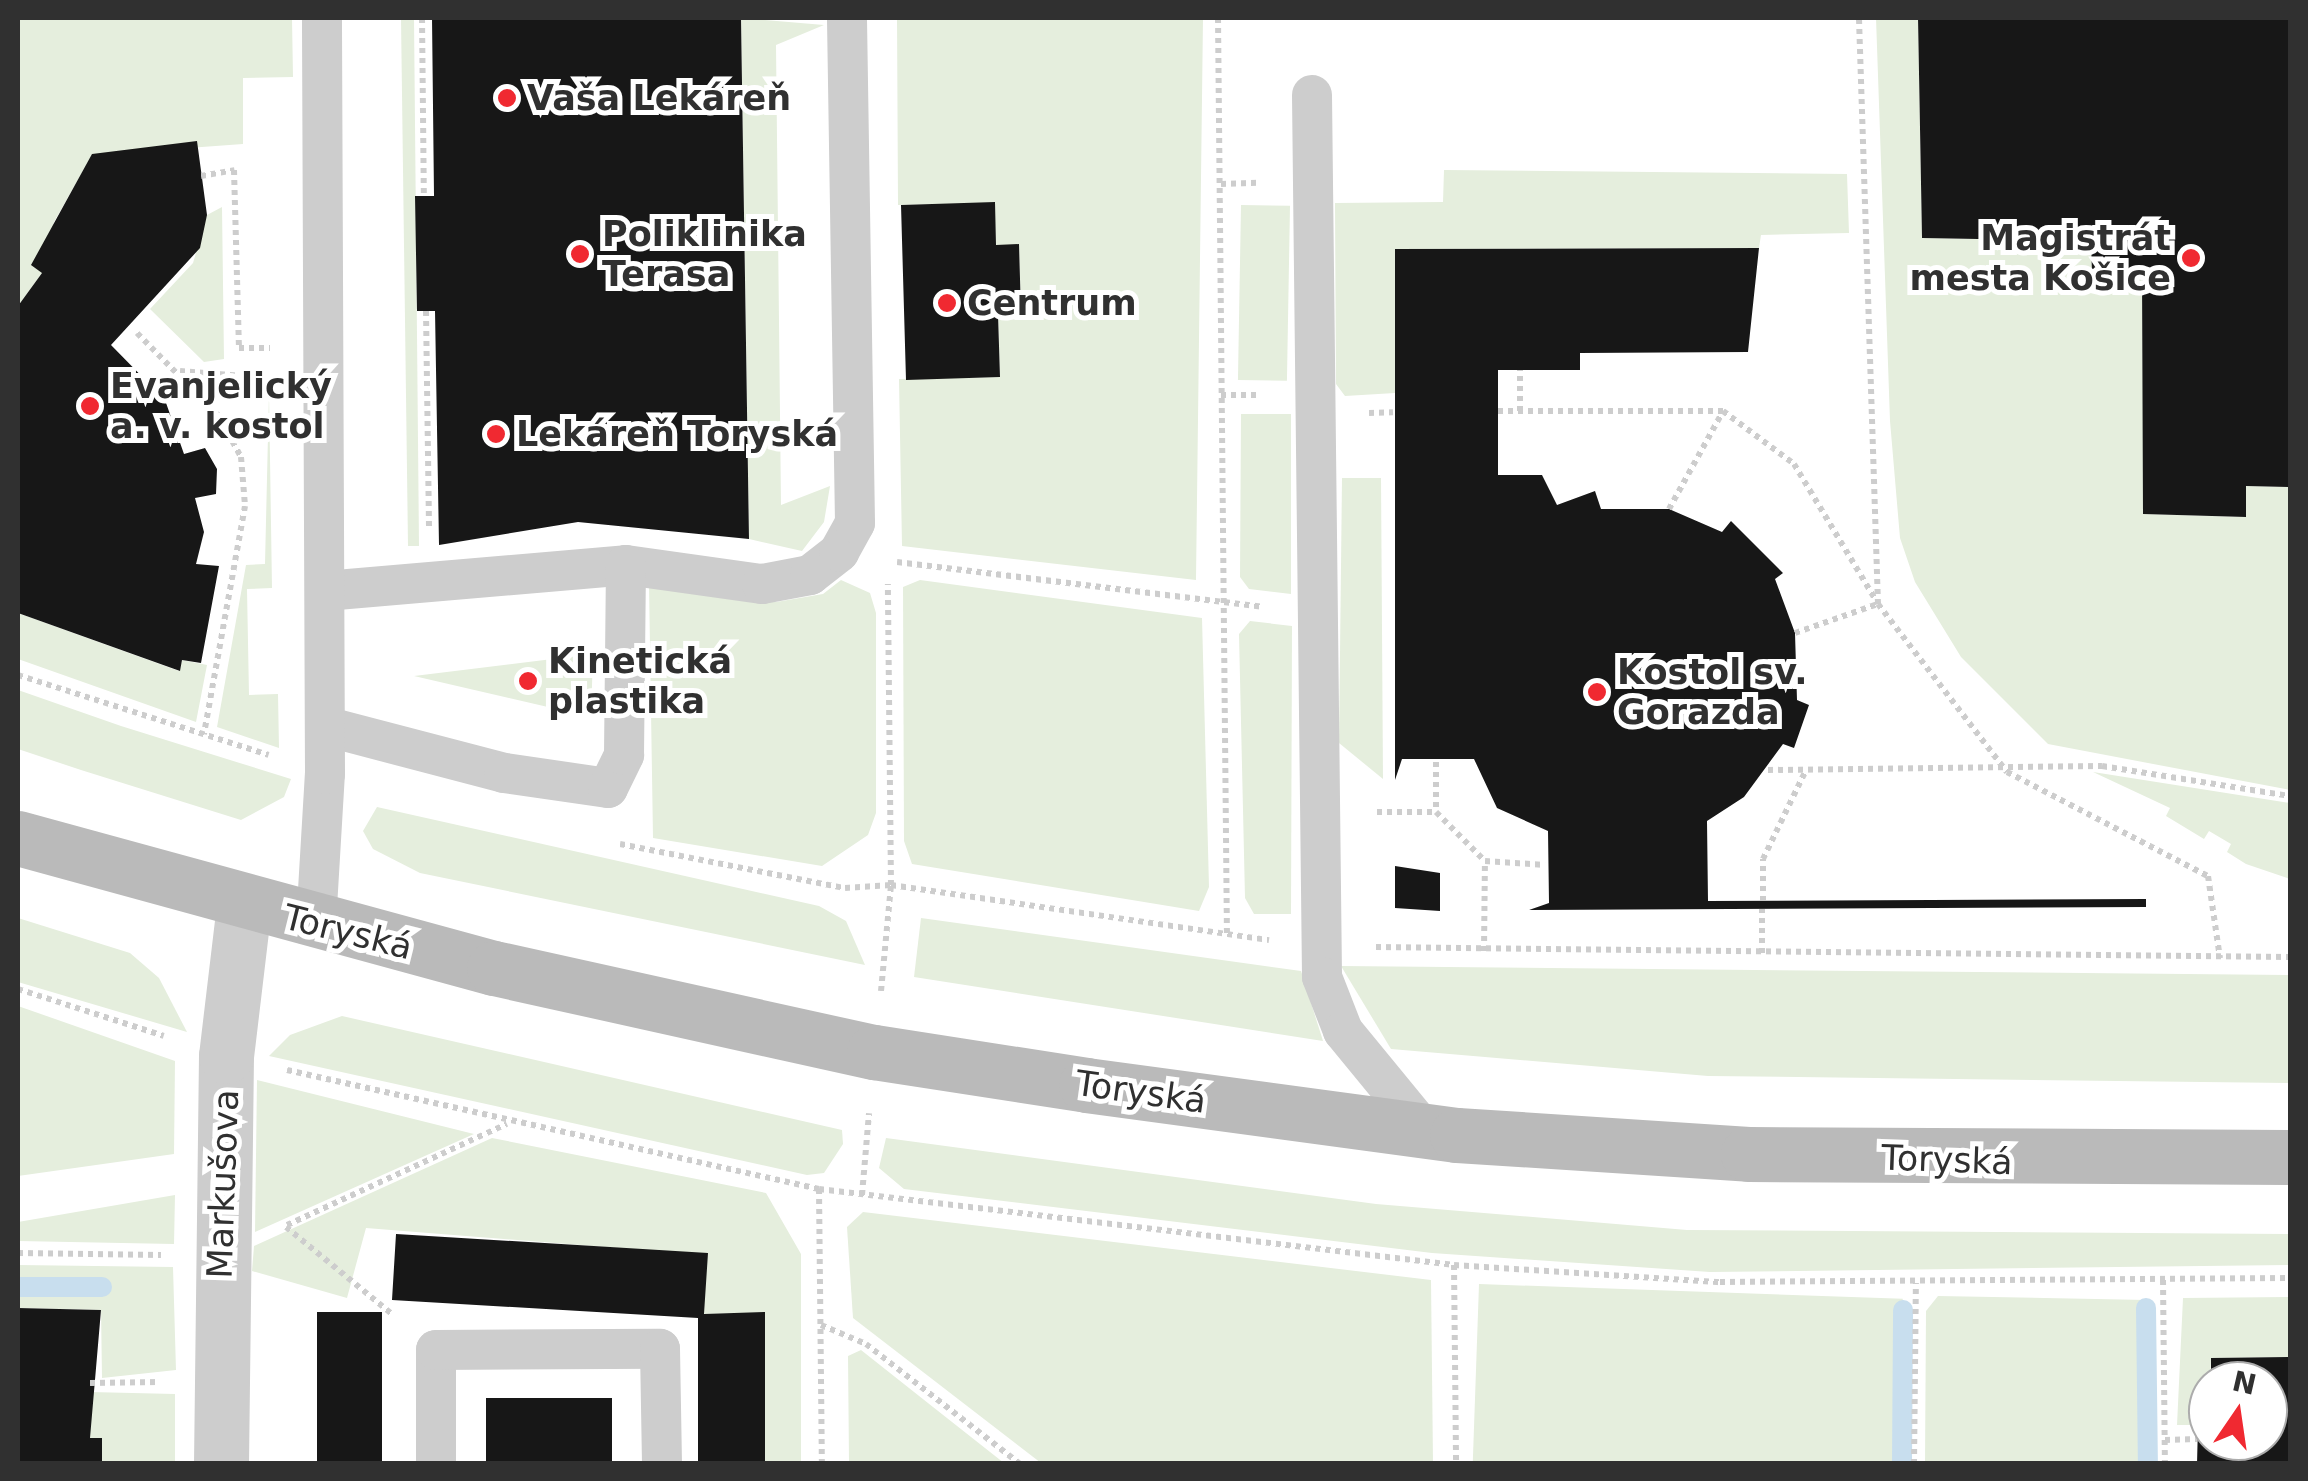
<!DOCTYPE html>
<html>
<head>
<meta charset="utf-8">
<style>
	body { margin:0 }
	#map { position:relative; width:2308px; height:1481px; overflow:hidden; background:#fff; font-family:"DejaVu Sans",sans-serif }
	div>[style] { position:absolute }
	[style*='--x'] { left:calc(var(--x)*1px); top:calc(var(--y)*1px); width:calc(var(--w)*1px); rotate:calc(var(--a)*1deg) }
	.green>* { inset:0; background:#e5eedd; transform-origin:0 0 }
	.stream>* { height:20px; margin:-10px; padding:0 10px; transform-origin:10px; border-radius:10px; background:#c8deee }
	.building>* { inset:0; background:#171717; transform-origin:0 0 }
	.path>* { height:6px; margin-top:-3px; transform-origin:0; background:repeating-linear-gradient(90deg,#cdcdcd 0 5px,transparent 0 10px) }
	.lane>* { height:40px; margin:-20px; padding:0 20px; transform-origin:20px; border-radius:20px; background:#cdcdcd }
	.street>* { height:55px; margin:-27.5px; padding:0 27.5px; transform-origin:27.5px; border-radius:27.5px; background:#cdcdcd }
	.secondary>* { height:55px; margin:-27.5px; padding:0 27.5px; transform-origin:27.5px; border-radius:27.5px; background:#bababa }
	.dots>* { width:28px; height:28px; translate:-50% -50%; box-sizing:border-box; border:5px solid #fff; border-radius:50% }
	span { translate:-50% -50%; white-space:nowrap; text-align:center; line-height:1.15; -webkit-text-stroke:10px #fff; paint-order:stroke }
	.poi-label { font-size:35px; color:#303030; font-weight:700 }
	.left { translate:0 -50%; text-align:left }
	.right { translate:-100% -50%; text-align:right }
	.street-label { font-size:35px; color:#303030 }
	.frame { position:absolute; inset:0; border:20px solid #303030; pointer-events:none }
	.north { position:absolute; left:2188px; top:1361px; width:100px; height:100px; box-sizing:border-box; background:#fff; border:2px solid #acacac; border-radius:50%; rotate:13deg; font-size:28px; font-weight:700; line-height:40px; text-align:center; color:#303030 }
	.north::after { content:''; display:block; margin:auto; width:35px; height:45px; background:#f02931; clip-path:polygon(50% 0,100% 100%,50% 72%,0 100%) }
</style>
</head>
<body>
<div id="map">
	<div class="green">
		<div style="clip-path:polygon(18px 18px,292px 18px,293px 77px,243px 78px,243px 144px,92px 155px,54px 222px,42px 273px,18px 306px)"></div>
		<div style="clip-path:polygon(401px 18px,414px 18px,419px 546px,408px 546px)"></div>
		<div style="clip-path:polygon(741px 18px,824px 25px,776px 45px,781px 505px,830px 486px,824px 522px,802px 551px,749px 539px)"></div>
		<div style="clip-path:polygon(897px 18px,1203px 18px,1196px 580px,902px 546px,899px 379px,1000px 377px,998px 314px,1021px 312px,1019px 245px,996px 245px,994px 203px,898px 205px)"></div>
		<div style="clip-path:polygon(1876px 18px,1918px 18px,1922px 238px,2091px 241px,2092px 274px,2142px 276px,2144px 514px,2245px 517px,2246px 486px,2290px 487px,2290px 790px,2048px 744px,1961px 657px,1915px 582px,1900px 538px,1890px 421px)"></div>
		<div style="clip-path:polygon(1444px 170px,1847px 174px,1849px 233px,1761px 235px,1759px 248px,1395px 249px,1395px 393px,1345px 396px,1336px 384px,1335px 203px,1443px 202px)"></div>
		<div style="left:1241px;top:205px;width:49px;height:175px;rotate:1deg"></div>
		<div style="clip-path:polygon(222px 207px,224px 359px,204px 362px,150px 309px,193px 263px,207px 215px)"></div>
		<div style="clip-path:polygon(269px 392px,272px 588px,247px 589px,249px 695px,278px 694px,279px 748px,217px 727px,246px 565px,265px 564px)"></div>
		<div style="clip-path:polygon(1241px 414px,1291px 414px,1291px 594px,1249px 589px,1240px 577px)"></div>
		<div style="clip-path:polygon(1342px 478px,1381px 478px,1383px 779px,1339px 743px)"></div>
		<div style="clip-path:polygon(841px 580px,870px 593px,876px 613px,876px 813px,868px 835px,822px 866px,653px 838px,649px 583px,776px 602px,823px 594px)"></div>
		<div style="clip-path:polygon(920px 580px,1202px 618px,1209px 887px,1199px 911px,912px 864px,904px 841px,903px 587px)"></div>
		<div style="clip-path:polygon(18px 613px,179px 671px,182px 660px,207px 665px,196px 722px,18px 659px)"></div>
		<div style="clip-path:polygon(1250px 621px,1292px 626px,1291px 914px,1254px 914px,1245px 898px,1239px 634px)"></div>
		<div style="clip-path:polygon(593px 654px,591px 717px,414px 676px)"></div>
		<div style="clip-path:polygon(18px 690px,121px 726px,291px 779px,284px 797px,241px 820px,81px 770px,18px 749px)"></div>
		<div style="clip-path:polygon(2093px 772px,2290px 803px,2290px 879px,2246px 864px,2227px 852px,2231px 844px,2209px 831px,2204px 839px,2166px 816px,2170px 808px)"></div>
		<div style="clip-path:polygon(377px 807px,819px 906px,846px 921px,865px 965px,420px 873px,373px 849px,363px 831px)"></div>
		<div style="clip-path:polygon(18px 918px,130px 953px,159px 978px,187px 1032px,18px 982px)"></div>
		<div style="clip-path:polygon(921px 918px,1301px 971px,1323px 1041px,914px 977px)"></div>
		<div style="clip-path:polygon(1341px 966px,2290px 975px,2290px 1083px,1708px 1076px,1391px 1049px)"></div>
		<div style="clip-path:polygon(18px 1006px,175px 1061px,174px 1154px,18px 1176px)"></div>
		<div style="clip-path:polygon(342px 1016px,842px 1130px,843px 1144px,824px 1173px,807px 1175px,269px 1056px,290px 1035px)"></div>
		<div style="clip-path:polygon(257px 1080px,474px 1134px,255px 1232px)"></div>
		<div style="clip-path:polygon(492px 1138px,766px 1193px,801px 1254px,801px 1463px,765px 1463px,765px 1313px,704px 1314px,643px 1250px,366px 1228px,347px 1298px,252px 1271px,254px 1246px)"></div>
		<div style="clip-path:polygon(886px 1138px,1376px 1204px,1687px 1230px,2290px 1234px,2290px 1265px,1710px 1272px,1432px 1253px,904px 1189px,879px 1168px)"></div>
		<div style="clip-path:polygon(175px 1195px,174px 1244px,18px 1241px,18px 1222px)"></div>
		<div style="clip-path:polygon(863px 1212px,1431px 1280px,1433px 1463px,1041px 1463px,853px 1318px,847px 1227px)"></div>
		<div style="clip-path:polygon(18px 1265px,173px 1267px,176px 1370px,102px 1378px,101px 1310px,18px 1308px)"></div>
		<div style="left:1479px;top:1284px;width:424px;height:179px;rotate:2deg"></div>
		<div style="clip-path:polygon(1938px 1296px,2147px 1300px,2152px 1463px,1925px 1463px,1926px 1311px)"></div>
		<div style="clip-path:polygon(2290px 1297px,2290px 1357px,2211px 1358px,2208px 1425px,2177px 1425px,2183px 1298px)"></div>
		<div style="clip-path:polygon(861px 1350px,933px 1407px,1004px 1463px,849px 1463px,848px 1356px)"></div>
		<div style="clip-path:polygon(90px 1392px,175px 1394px,175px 1463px,102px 1463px,102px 1439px,90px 1438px)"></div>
	</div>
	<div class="stream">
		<div style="--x:18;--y:1287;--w:84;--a:0"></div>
		<div style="--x:2146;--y:1308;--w:156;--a:89.3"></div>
		<div style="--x:1902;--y:1464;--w:154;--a:-89.6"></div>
	</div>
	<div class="building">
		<div style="clip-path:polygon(432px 18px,741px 18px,749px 539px,578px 522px,439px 545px,435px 311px,417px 311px,415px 196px,434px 196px)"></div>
		<div style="clip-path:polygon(1918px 18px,2290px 18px,2290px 487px,2246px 486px,2246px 517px,2143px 514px,2142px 276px,2092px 274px,2091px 241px,1922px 238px)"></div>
		<div style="clip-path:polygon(197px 141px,207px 215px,200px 248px,111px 345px,165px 400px,184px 454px,205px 448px,217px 469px,216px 494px,195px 498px,204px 532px,196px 564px,219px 566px,201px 663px,182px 660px,180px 671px,18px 613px,18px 306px,42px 273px,31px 265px,92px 154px)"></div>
		<div style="clip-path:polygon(995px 202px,996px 245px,1019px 244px,1021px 313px,998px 314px,1000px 377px,906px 380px,901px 205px)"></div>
		<div style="clip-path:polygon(1759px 248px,1748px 352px,1580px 353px,1580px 370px,1498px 370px,1498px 475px,1542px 475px,1557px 505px,1595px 491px,1601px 509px,1669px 509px,1722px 532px,1731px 521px,1783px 573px,1775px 579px,1795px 633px,1797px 700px,1809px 705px,1794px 748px,1783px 744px,1744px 797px,1707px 821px,1708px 901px,2146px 899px,2146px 907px,1529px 910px,1549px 903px,1548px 831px,1497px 808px,1474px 759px,1402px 759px,1395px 780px,1395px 249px)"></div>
		<div style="clip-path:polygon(1395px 866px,1440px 873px,1440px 911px,1395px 908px)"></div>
		<div style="clip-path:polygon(396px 1234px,708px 1253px,704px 1314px,765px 1312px,765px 1464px,698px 1464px,698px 1318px,392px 1300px)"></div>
		<div style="clip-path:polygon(18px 1308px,101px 1310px,90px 1438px,102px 1438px,102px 1464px,18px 1464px)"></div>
		<div style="left:317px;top:1312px;width:65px;height:152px"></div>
		<div style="clip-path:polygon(2290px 1357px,2290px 1464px,2197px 1464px,2198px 1424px,2208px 1425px,2208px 1441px,2268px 1441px,2268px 1381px,2211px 1381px,2211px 1358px)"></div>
		<div style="left:486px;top:1398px;width:126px;height:66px"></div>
	</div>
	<div class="path">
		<div style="--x:422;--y:18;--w:178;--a:89.4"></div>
		<div style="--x:1218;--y:18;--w:917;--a:89.44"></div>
		<div style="--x:201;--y:176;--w:34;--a:-10"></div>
		<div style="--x:234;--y:170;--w:178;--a:88.4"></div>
		<div style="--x:239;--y:348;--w:31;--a:0"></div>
		<div style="--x:1221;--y:184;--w:37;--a:-2"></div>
		<div style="--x:426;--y:311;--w:218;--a:89.2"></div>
		<div style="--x:137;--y:333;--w:115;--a:45.4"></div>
		<div style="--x:218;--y:415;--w:48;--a:61.3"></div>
		<div style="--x:241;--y:457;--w:49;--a:85.3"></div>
		<div style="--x:245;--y:506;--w:232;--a:100.2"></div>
		<div style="--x:180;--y:371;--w:87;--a:4.6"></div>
		<div style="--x:1221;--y:395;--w:39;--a:0"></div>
		<div style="--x:1498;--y:411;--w:225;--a:0"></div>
		<div style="--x:1723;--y:411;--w:89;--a:36.7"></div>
		<div style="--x:1794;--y:464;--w:163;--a:59"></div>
		<div style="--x:1878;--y:604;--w:212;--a:52.5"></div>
		<div style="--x:2007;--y:772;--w:226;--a:27.4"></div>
		<div style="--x:2208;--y:876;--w:83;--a:81.7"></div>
		<div style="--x:1520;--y:411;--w:41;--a:-90"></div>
		<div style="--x:1369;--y:413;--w:24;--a:-2"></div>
		<div style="--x:1669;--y:509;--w:112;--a:-61.1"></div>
		<div style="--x:897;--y:562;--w:368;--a:7"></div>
		<div style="--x:1795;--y:633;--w:88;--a:-19.3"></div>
		<div style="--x:1878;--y:604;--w:586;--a:-91.86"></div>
		<div style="--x:18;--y:675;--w:263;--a:17.7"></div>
		<div style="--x:1436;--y:762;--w:50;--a:90"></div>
		<div style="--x:1436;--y:812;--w:69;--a:45"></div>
		<div style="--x:1485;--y:861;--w:60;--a:3.8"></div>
		<div style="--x:1768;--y:770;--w:334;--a:-0.7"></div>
		<div style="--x:2102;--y:766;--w:190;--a:9.1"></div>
		<div style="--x:1377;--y:812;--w:59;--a:0"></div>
		<div style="--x:620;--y:844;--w:229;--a:11.1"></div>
		<div style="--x:845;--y:888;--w:46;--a:-3.7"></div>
		<div style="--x:891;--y:885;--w:382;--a:8.3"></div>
		<div style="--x:1763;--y:901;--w:42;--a:-90"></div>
		<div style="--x:1763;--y:859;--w:99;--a:-64.2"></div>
		<div style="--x:1376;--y:947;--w:914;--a:0.63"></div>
		<div style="--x:1484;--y:951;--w:90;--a:-89.4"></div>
		<div style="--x:1762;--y:953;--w:44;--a:-90"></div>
		<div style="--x:18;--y:989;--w:153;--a:17.8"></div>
		<div style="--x:881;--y:991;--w:106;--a:-84.6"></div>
		<div style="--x:891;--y:885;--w:301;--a:-90.6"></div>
		<div style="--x:287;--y:1070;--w:545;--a:12.61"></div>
		<div style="--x:819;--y:1189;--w:640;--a:6.82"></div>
		<div style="--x:1454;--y:1265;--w:267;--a:3.7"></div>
		<div style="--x:1720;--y:1282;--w:570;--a:-0.4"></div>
		<div style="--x:819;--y:1189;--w:275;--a:89.4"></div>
		<div style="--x:862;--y:1195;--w:82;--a:-85.1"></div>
		<div style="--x:287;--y:1225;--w:242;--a:-24.7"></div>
		<div style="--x:286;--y:1227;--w:137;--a:39.4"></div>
		<div style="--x:18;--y:1253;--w:143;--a:0.8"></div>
		<div style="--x:1454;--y:1265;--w:199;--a:89.4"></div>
		<div style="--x:2163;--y:1280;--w:184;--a:89.4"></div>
		<div style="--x:821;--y:1325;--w:49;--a:22.9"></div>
		<div style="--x:866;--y:1344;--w:195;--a:37.9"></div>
		<div style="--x:90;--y:1383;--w:69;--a:-0.8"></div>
		<div style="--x:2165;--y:1440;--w:32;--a:-2"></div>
		<div style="--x:1914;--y:1464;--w:181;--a:-89.4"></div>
	</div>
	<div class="lane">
		<div style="--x:1312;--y:95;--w:882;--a:89.35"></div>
		<div style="--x:1322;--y:977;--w:58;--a:68.7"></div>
		<div style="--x:1343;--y:1031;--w:129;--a:50.6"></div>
		<div style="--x:325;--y:591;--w:302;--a:-4.9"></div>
		<div style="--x:626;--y:565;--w:137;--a:8"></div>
		<div style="--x:762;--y:584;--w:49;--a:-10.6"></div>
		<div style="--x:810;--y:575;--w:37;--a:-38"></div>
		<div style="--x:839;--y:552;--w:33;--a:-61"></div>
		<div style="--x:855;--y:523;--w:505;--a:-90.91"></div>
		<div style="--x:325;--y:726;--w:185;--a:14.7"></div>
		<div style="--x:504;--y:773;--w:105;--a:8.2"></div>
		<div style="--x:608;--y:788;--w:37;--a:-64"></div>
		<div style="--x:624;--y:755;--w:190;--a:-89.4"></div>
		<div style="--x:316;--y:924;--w:150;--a:-86.6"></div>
		<div style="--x:325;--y:774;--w:756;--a:-90.23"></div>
		<div style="--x:436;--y:1464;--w:114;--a:-90"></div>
		<div style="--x:436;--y:1350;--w:224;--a:-0.3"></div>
		<div style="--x:660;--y:1349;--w:115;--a:89"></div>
	</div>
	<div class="street">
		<div style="--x:221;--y:1464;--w:408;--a:-89.3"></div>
		<div style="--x:226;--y:1056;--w:151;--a:-83.2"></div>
	</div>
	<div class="secondary">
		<div style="--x:18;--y:838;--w:493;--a:15.3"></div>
		<div style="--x:494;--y:968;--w:389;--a:12.5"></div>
		<div style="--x:874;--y:1052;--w:215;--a:8.8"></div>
		<div style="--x:1086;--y:1085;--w:374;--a:7.7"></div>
		<div style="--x:1457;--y:1135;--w:292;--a:3.7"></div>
		<div style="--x:1748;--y:1154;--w:542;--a:0.32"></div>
	</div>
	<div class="dots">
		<div style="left:507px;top:98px;background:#f02931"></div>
		<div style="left:580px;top:254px;background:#f02931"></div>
		<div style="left:2191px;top:258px;background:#f02931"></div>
		<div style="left:947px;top:303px;background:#f02931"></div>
		<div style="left:90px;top:406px;background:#f02931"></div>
		<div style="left:496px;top:434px;background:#f02931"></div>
		<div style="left:528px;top:681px;background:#f02931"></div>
		<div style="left:1597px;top:692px;background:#f02931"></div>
	</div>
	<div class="poi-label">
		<span class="left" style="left:527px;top:98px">Vaša Lekáreň</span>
		<span class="left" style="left:602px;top:254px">Poliklinika<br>Terasa</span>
		<span class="right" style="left:2171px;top:258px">Magistrát<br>mesta Košice</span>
		<span class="left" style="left:967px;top:303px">Centrum</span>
		<span class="left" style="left:110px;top:406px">Evanjelický<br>a. v. kostol</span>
		<span class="left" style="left:516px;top:434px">Lekáreň Toryská</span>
		<span class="left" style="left:548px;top:681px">Kinetická<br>plastika</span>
		<span class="left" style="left:1617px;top:692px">Kostol sv.<br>Gorazda</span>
	</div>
	<div class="street-label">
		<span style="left:348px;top:932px;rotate:14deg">Toryská</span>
		<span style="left:1141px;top:1092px;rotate:8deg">Toryská</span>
		<span style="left:1947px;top:1160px;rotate:2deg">Toryská</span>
		<span style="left:223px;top:1184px;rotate:-88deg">Markušova</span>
	</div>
	<div class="frame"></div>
	<div class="north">N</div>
</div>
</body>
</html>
